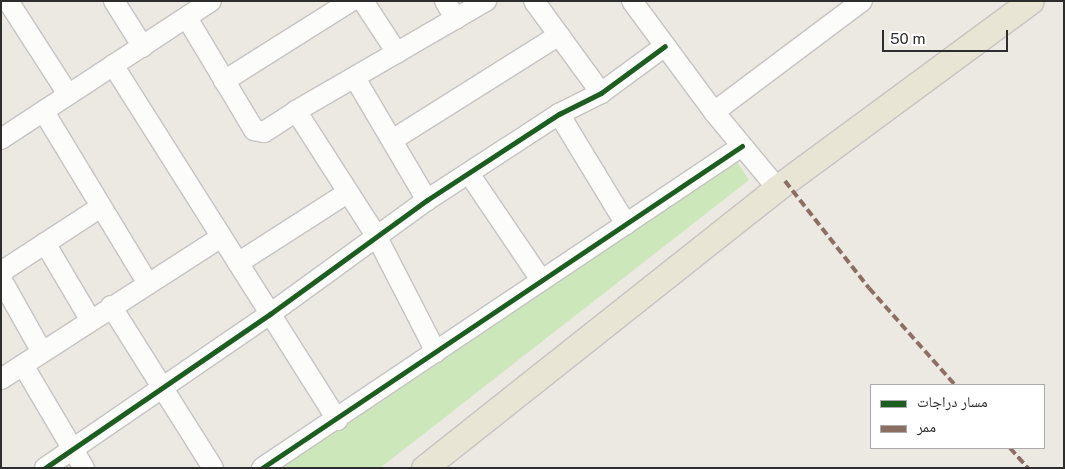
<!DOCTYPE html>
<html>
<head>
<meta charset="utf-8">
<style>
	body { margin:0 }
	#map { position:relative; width:1065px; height:469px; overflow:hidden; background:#ece8e2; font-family:"Public Sans","Noto Naskh Arabic",sans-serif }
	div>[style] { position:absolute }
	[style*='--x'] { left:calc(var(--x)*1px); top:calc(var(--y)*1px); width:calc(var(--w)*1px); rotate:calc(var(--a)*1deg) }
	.green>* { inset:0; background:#cce7ba }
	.roads { filter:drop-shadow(1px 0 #c5c4c3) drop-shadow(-1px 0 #c5c4c3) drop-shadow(0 1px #c5c4c3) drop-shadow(0 -1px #c5c4c3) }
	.minor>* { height:20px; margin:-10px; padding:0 10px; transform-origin:10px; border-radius:10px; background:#fcfcfb }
	.major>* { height:25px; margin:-12.5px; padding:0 12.5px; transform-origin:12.5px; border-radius:12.5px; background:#e9e5d4 }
	.quiet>* { height:4px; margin-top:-2px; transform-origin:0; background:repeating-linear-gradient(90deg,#8d6e63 0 8px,transparent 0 12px) }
	.cycleway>* { height:5px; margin:-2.5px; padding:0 2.5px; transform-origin:2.5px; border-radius:2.5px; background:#1b5e20 }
	span { translate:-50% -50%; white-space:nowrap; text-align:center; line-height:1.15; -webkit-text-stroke:4.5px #fff; paint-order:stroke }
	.frame { position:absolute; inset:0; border:2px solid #2d2d2d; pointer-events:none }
	.legend { position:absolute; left:870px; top:384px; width:175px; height:65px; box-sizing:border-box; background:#fff; border:1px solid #ababab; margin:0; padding:6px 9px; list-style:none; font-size:15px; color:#2d2d2d }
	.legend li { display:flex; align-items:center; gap:10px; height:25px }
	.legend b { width:25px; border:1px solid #ababab }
	.scale { position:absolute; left:882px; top:30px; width:126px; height:22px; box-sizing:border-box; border:2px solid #2d2d2d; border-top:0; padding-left:6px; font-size:15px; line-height:18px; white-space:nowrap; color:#2d2d2d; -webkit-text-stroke:4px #fff; paint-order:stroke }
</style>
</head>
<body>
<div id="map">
	<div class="green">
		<div style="clip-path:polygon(737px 162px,749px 180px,380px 468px,277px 468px)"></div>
	</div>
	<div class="roads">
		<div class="minor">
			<div style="--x:8;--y:1;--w:111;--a:57.2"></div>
			<div style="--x:114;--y:1;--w:54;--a:57.8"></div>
			<div style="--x:363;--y:1;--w:62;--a:56.8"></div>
			<div style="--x:445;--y:1;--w:21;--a:59"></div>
			<div style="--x:534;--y:1;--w:114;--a:53.9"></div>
			<div style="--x:632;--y:1;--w:138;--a:53.5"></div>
			<div style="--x:714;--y:112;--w:99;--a:50.3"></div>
			<div style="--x:187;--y:18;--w:131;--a:59.1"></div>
			<div style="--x:254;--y:130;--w:10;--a:11"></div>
			<div style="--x:264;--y:132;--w:38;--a:-33"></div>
			<div style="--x:113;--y:65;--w:420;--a:57.7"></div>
			<div style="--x:355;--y:78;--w:142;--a:59.5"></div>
			<div style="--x:224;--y:81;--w:150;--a:-32.2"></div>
			<div style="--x:44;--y:112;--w:201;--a:58.8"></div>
			<div style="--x:714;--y:112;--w:185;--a:-36.9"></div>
			<div style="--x:559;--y:114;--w:129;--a:58.7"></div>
			<div style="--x:1;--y:139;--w:251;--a:-33.3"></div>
			<div style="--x:394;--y:139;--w:195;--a:-32.2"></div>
			<div style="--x:470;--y:175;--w:127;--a:55.9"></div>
			<div style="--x:45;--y:243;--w:88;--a:59.4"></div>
			<div style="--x:238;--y:263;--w:130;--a:-32.7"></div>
			<div style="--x:1;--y:272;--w:117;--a:-33.1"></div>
			<div style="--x:1;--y:279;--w:84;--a:60.7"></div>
			<div style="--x:111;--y:306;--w:191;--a:57.8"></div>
			<div style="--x:436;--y:352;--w:129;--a:-117.2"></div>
			<div style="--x:377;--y:237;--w:150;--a:-122.7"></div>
			<div style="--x:296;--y:111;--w:220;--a:-30.1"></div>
			<div style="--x:23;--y:365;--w:120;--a:59.4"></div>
			<div style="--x:1;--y:379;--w:260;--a:-32.8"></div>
			<div style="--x:45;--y:468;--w:273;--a:-34.4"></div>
			<div style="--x:270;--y:314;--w:194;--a:-36"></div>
			<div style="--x:427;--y:200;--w:158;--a:-33.1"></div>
			<div style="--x:559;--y:114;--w:47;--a:-26.6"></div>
			<div style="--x:601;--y:93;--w:79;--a:-36.3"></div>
			<div style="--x:262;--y:468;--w:578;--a:-33.86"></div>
		</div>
		<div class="major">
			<div style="--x:424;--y:468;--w:451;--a:-38.4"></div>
			<div style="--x:777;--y:188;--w:315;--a:-36.4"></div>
		</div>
	</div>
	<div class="quiet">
		<div style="--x:785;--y:181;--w:136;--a:51.9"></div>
		<div style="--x:869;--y:288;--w:130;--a:48.4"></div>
		<div style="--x:1010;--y:448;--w:27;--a:48"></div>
	</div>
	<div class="cycleway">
		<div style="--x:45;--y:468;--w:273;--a:-34.4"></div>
		<div style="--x:270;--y:314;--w:194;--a:-36"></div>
		<div style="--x:427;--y:200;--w:158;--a:-33.1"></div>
		<div style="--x:559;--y:114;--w:47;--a:-26.6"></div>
		<div style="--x:601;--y:93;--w:79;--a:-36.3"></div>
		<div style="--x:262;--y:468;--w:578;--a:-33.86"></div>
	</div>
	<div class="frame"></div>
	<ul class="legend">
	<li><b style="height:6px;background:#1b5e20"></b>مسار دراجات</li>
	<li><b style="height:6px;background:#8d6e63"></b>ممر</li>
	</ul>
	<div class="scale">50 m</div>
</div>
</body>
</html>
